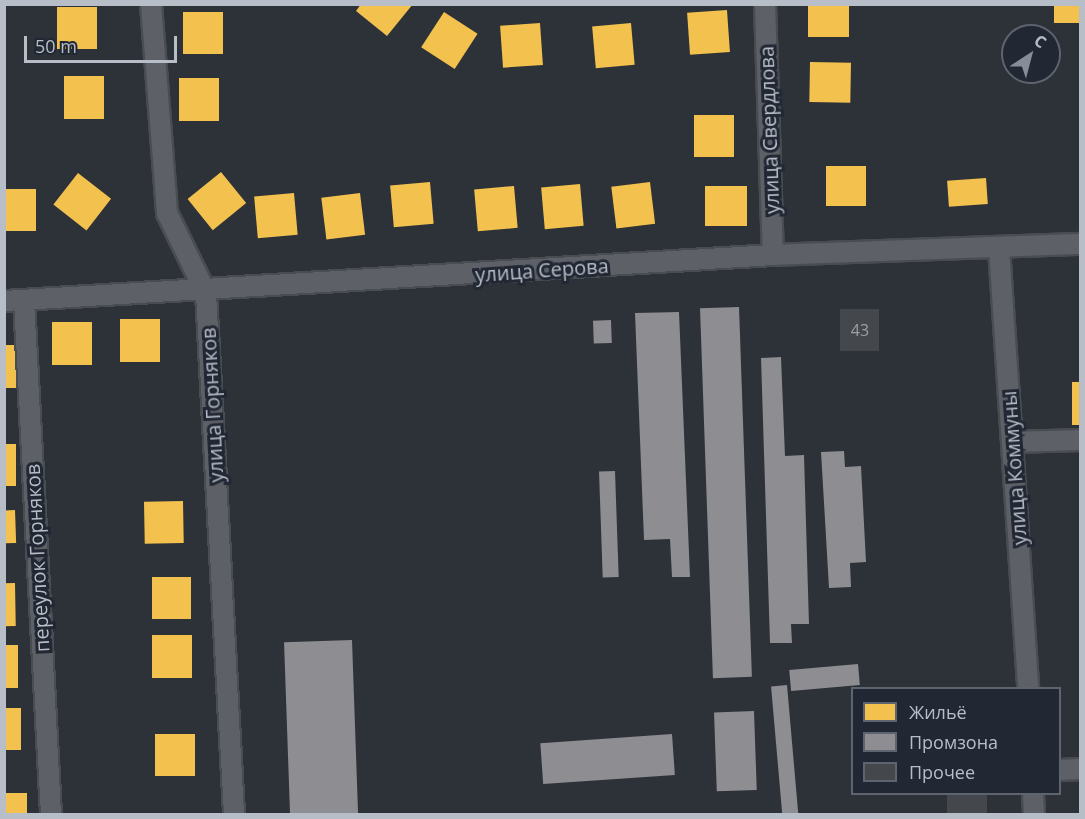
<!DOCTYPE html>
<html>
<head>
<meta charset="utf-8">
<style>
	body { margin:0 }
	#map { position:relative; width:1085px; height:819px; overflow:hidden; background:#2d3138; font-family:"Open Sans",sans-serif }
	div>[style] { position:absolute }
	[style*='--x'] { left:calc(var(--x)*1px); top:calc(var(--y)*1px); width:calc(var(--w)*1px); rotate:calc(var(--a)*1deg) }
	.homes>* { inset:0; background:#f2c14e; transform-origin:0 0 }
	.industry>* { inset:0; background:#8d8d92; transform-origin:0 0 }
	.building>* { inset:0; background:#44484d; transform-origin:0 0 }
	.roads { filter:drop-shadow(2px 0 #494c51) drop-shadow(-2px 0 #494c51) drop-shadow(0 2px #494c51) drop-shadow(0 -2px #494c51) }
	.street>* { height:20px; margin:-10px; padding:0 10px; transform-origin:10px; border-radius:10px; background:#5d6066 }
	span { translate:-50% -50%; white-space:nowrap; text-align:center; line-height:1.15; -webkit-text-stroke:6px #212733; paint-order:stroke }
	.number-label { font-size:16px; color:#9ba0a9 }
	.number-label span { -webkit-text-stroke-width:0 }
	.street-label { font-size:20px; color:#b8bec8 }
	.frame { position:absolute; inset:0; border:6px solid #b8bec8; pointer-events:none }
	.legend { position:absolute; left:851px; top:687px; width:210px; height:108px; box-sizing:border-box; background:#212733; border:2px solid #5d636f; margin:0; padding:8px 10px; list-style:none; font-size:18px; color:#b8bec8 }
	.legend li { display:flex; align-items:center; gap:12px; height:30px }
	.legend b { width:30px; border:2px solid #5d636f }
	.north { position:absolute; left:1001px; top:24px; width:60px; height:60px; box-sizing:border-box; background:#212733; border:2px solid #5d636f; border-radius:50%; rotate:36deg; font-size:16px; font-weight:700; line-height:24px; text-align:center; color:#b8bec8 }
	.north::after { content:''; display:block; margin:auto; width:21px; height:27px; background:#878d96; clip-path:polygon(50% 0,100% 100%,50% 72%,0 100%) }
	.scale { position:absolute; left:24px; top:36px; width:153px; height:27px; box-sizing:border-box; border:3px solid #b8bec8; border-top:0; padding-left:8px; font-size:18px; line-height:21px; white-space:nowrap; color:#b8bec8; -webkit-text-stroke:4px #212733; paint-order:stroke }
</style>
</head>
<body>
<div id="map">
	<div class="homes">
		<div style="clip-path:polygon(361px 4px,413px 4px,387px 36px,356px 11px)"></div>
		<div style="left:808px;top:4px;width:41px;height:33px"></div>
		<div style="left:1054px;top:4px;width:26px;height:19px"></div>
		<div style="left:57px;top:7px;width:40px;height:42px"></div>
		<div style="left:727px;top:10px;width:42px;height:40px;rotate:86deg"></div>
		<div style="left:183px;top:12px;width:40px;height:42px"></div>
		<div style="left:444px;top:12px;width:40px;height:42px;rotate:33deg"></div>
		<div style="left:540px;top:23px;width:42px;height:40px;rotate:86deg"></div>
		<div style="left:631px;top:23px;width:42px;height:39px;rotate:85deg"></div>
		<div style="left:810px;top:62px;width:41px;height:40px;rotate:1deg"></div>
		<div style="left:64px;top:76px;width:40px;height:43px"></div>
		<div style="left:219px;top:78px;width:43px;height:40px;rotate:90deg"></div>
		<div style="left:734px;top:115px;width:42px;height:40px;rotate:90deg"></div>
		<div style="left:826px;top:166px;width:40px;height:40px"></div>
		<div style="left:221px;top:172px;width:40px;height:43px;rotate:51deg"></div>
		<div style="left:78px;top:173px;width:42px;height:40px;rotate:38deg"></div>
		<div style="left:986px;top:178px;width:26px;height:39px;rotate:86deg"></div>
		<div style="left:430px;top:182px;width:42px;height:40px;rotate:85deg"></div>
		<div style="left:650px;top:182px;width:42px;height:39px;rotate:83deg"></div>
		<div style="left:580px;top:184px;width:42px;height:39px;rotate:85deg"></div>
		<div style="left:514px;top:186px;width:42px;height:40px;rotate:85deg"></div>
		<div style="left:705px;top:186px;width:42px;height:40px"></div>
		<div style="left:36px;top:189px;width:42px;height:32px;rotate:90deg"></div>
		<div style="left:294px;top:193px;width:42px;height:40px;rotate:85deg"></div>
		<div style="left:360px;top:193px;width:42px;height:39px;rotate:83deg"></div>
		<div style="left:120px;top:319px;width:40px;height:43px"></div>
		<div style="left:92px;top:322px;width:43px;height:40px;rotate:90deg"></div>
		<div style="left:4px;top:345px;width:14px;height:43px"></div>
		<div style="left:1072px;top:382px;width:8px;height:43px"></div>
		<div style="left:4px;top:444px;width:12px;height:42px"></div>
		<div style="left:183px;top:501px;width:42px;height:39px;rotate:89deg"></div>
		<div style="left:15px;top:510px;width:33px;height:11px;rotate:88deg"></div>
		<div style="left:152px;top:577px;width:39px;height:42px"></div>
		<div style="left:15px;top:583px;width:43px;height:11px;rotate:89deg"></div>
		<div style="left:192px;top:635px;width:43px;height:40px;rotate:90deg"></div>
		<div style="left:18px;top:645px;width:43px;height:13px;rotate:90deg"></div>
		<div style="left:4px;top:708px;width:17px;height:42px"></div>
		<div style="left:155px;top:734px;width:40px;height:42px"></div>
		<div style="left:5px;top:793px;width:22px;height:21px"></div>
	</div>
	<div class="industry">
		<div style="left:739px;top:307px;width:370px;height:39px;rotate:88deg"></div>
		<div style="clip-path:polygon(679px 312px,690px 577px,672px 577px,670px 539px,644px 540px,635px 313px)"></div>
		<div style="left:611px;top:320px;width:23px;height:18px;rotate:88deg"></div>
		<div style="clip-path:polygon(781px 357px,785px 456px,804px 455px,809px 624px,791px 624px,792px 643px,770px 643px,761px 358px)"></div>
		<div style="clip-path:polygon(844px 451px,845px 467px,861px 466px,866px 562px,850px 563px,851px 587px,829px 588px,821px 452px)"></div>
		<div style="left:615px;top:471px;width:106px;height:16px;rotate:88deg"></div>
		<div style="left:352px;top:640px;width:174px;height:68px;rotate:88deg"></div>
		<div style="left:858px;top:664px;width:21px;height:69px;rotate:85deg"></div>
		<div style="left:787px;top:685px;width:129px;height:16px;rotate:85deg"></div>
		<div style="left:754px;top:711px;width:79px;height:40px;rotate:88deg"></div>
		<div style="left:672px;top:734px;width:41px;height:132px;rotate:86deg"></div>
	</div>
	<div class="building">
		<div style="left:840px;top:309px;width:39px;height:42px"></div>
		<div style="left:947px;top:794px;width:40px;height:20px"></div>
	</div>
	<div class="roads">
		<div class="street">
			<div style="--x:151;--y:4;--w:210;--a:85.6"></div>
			<div style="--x:167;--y:213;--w:89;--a:64"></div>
			<div style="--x:206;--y:293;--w:522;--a:86.92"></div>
			<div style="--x:765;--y:4;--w:251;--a:88.2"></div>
			<div style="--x:999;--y:248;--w:441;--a:86.2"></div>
			<div style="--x:4;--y:301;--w:770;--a:-3.42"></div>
			<div style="--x:773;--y:255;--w:307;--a:-2.1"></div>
			<div style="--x:24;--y:301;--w:514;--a:86.99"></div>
			<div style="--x:1013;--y:442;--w:67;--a:-1.7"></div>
			<div style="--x:1060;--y:770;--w:20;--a:-3"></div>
			<div style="--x:1033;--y:794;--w:20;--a:87"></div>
		</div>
	</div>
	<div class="number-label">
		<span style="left:860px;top:330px">43</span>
	</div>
	<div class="street-label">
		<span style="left:769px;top:130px;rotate:-92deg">улица Свердлова</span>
		<span style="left:542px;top:270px;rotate:-4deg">улица Серова</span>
		<span style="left:212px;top:405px;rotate:-93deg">улица Горняков</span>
		<span style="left:1014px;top:468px;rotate:-94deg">улица Коммуны</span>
		<span style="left:37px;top:558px;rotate:-93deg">переулок Горняков</span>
	</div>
	<div class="frame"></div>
	<ul class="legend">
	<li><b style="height:16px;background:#f2c14e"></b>Жильё</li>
	<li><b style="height:16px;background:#8d8d92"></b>Промзона</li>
	<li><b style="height:16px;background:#44484d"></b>Прочее</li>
	</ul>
	<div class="north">С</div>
	<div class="scale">50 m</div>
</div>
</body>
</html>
